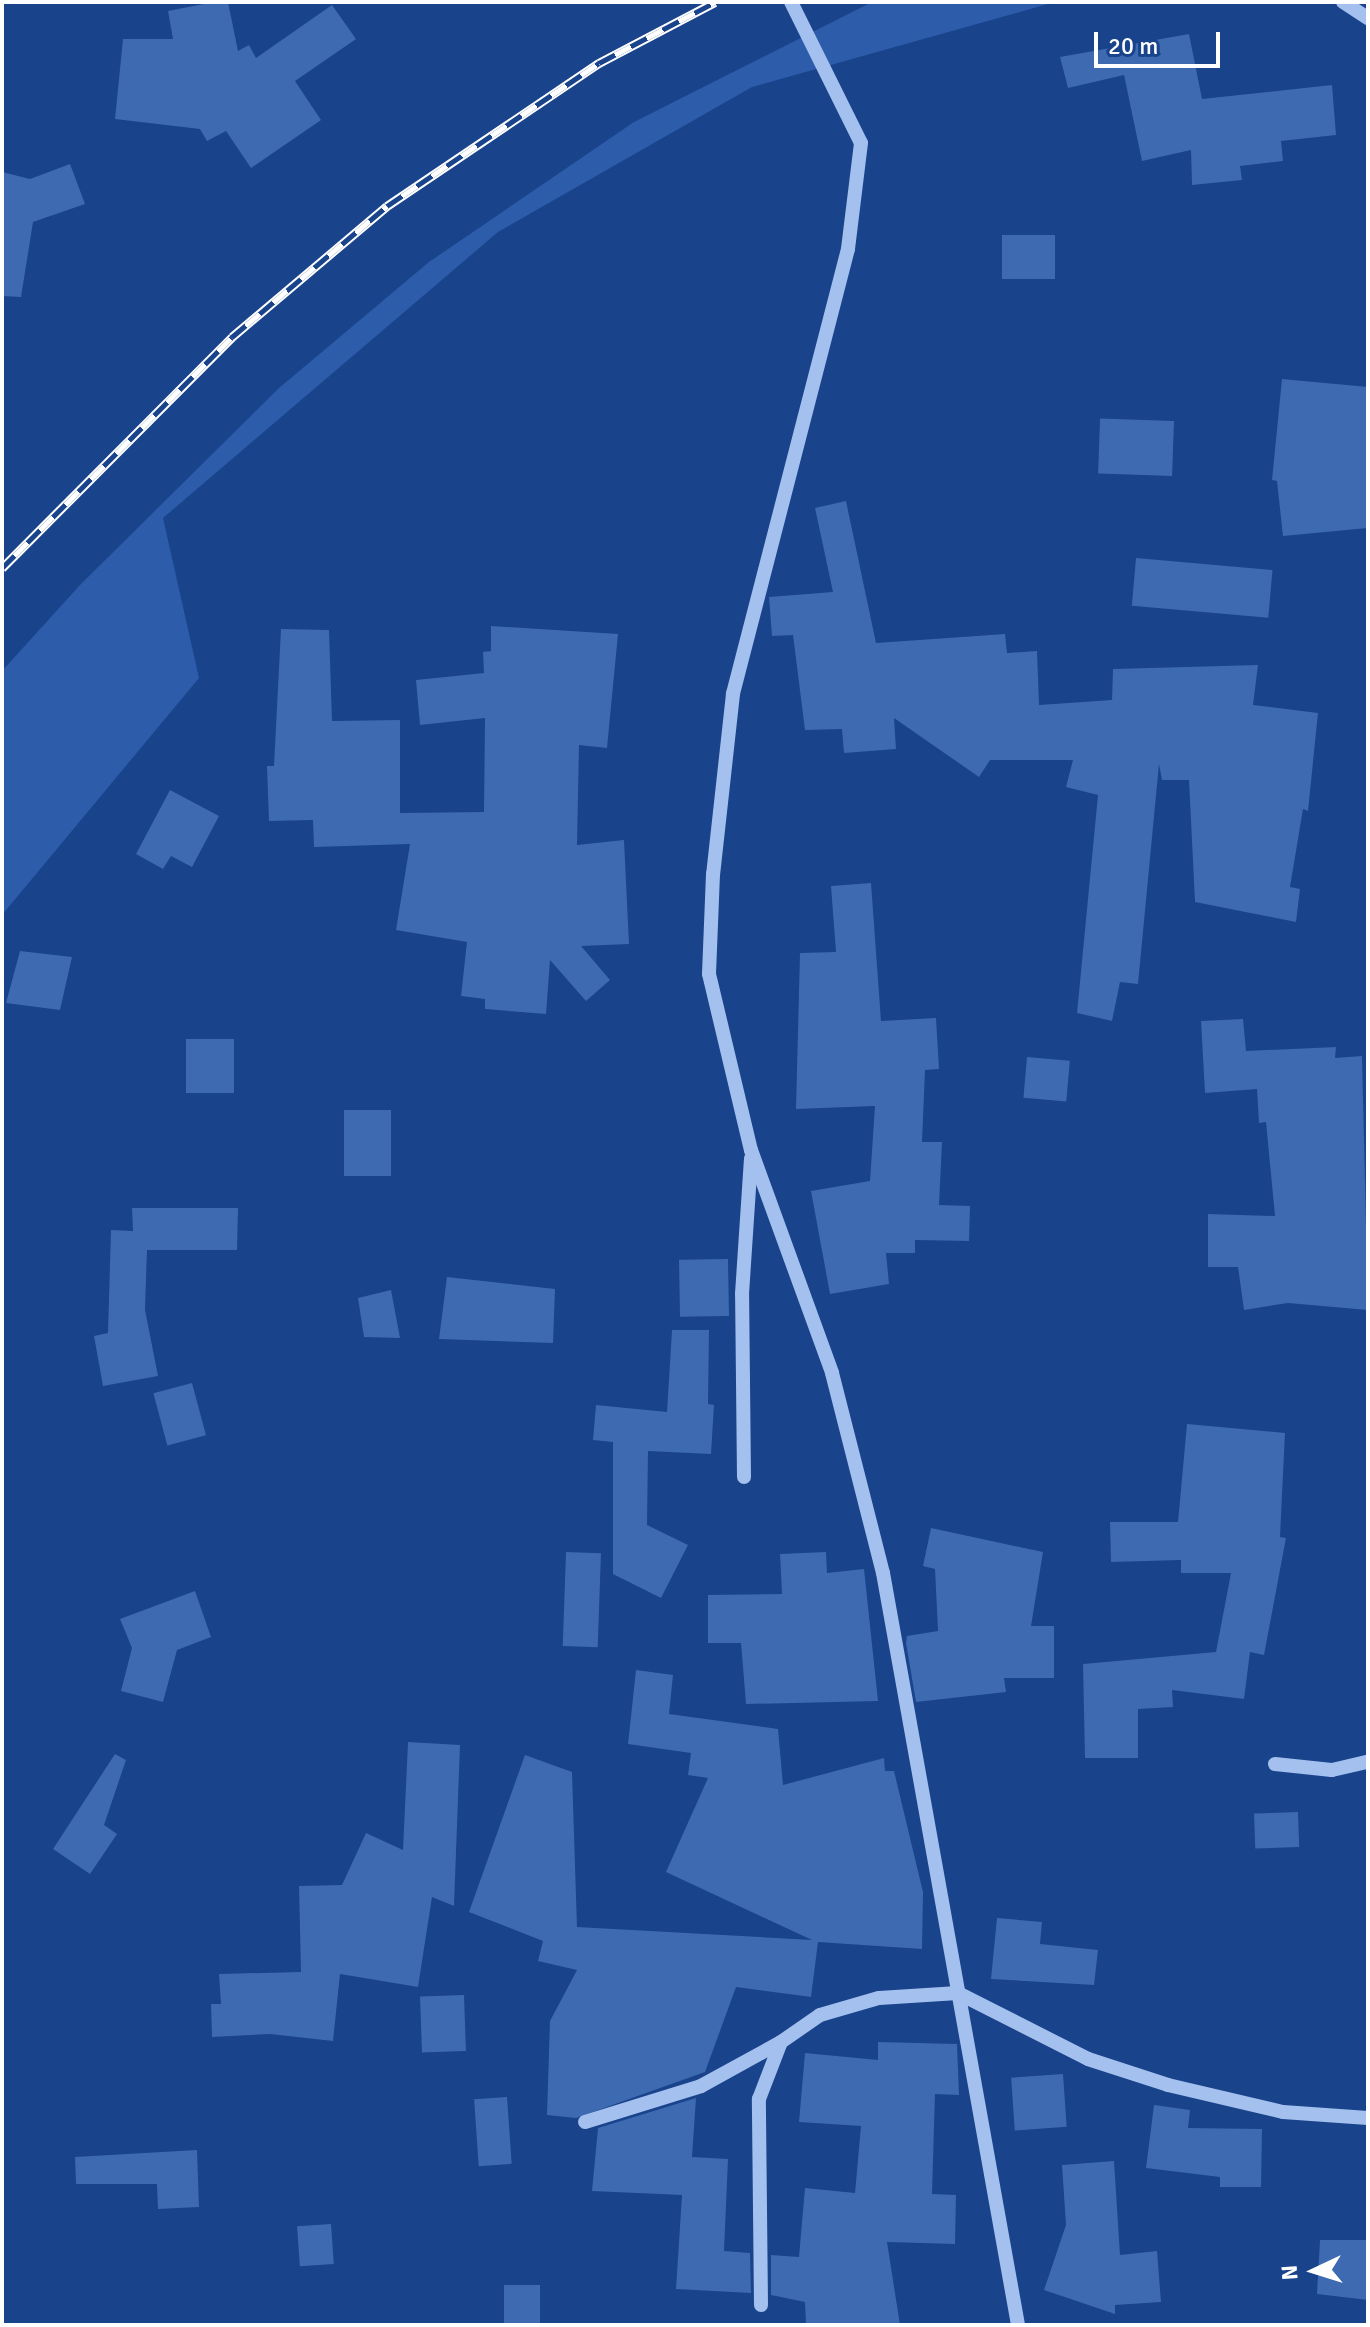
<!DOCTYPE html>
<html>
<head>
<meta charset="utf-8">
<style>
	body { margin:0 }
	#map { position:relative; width:1370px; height:2327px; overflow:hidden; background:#19438b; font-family:Signika,sans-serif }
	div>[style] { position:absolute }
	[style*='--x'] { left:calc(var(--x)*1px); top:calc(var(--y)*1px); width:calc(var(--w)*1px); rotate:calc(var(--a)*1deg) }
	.green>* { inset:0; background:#2c5caa }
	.building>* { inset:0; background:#3e6ab2; transform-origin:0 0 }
	.minor>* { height:14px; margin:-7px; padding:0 7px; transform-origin:7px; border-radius:7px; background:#a4c0ee }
	.rail>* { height:9px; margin-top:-4.5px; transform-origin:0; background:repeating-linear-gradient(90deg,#19438b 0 18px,#fff 0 36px); box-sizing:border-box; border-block:2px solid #fff }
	span { translate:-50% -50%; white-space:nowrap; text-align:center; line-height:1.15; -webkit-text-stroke:8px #19438b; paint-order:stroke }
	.frame { position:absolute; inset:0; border:4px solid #fff; pointer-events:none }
	.north { position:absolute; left:1274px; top:2231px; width:80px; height:80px; -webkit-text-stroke:6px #19438b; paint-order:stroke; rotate:266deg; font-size:22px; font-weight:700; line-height:32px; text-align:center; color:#fff }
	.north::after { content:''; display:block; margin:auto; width:28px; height:36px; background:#fff; clip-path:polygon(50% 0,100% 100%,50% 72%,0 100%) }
	.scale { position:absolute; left:1094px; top:32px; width:126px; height:36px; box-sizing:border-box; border:4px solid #fff; border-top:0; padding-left:10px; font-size:24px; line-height:28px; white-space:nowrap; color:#fff; -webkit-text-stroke:6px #19438b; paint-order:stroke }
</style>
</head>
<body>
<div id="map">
	<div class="green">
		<div style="clip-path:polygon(872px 2px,1055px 2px,752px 87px,498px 232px,163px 518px,199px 678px,2px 915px,2px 671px,80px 585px,279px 388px,429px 262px,634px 122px)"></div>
	</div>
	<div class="building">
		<div style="clip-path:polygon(214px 2px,228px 2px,238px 51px,249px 45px,256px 58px,332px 5px,356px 39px,295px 81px,321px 120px,251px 168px,226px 131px,207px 141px,200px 129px,115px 119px,123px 39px,173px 39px,168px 11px)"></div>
		<div style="clip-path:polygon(1189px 34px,1202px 99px,1332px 85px,1336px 135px,1281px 141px,1283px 161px,1240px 166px,1242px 180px,1192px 185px,1191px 150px,1142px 161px,1124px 75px,1068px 88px,1060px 57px)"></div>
		<div style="clip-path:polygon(70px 164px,85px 204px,33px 222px,21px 297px,2px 296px,2px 172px,30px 179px)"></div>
		<div style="left:1055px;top:235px;width:44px;height:53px;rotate:90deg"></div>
		<div style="clip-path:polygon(1282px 379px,1368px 387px,1368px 528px,1283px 536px,1277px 481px,1272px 480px)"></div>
		<div style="left:1174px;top:421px;width:55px;height:74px;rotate:92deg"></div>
		<div style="clip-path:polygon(846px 501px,876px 643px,1005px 634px,1007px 653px,1037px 651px,1039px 705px,1112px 700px,1113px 669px,1258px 665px,1253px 705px,1318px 713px,1308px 811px,1303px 809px,1290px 887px,1300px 889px,1296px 922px,1195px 902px,1189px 780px,1162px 780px,1159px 764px,1138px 984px,1120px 982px,1112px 1021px,1077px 1013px,1098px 795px,1066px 787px,1073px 760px,990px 760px,979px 777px,894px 718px,896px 749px,844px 753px,842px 729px,805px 730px,793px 635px,772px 636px,769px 597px,833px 592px,815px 508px)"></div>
		<div style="left:1136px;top:558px;width:137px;height:48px;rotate:5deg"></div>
		<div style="clip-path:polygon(491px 626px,618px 634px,607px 748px,579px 745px,577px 845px,624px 840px,629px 944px,581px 946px,610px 980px,586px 1001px,550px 960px,546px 1014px,485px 1009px,485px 999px,461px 996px,467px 942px,396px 930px,410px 844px,314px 847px,313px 820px,269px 821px,267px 766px,274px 766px,281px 629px,329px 630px,332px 721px,400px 720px,400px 813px,484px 812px,485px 718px,420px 725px,416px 680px,484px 673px,483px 652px,491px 651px)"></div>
		<div style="clip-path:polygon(170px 790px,219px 816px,192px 867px,171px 856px,163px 869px,136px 854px)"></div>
		<div style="clip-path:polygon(871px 883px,881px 1021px,936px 1018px,939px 1069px,925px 1070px,922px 1142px,942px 1142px,939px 1205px,970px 1206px,969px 1241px,915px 1240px,915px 1253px,886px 1253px,889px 1284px,830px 1294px,811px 1191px,870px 1181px,875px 1106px,796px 1109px,800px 953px,836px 952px,831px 886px)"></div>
		<div style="clip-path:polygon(20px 951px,72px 957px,60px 1010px,6px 1003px)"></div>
		<div style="clip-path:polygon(1243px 1019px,1246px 1051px,1336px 1047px,1335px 1058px,1362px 1056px,1368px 1310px,1288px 1303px,1244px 1310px,1238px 1267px,1208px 1267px,1208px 1214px,1275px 1216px,1266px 1122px,1259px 1123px,1257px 1089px,1205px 1093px,1201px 1021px)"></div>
		<div style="left:186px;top:1039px;width:48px;height:54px"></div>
		<div style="left:1027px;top:1057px;width:43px;height:41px;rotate:5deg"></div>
		<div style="left:344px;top:1110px;width:47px;height:66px"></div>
		<div style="clip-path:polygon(132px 1208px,238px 1208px,237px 1250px,147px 1250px,145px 1310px,158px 1376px,103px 1386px,94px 1336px,108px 1333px,111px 1230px,133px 1231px)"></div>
		<div style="left:728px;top:1259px;width:57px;height:49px;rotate:89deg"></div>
		<div style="clip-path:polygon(447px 1277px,555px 1289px,553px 1343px,439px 1339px)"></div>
		<div style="clip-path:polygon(391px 1290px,400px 1338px,364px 1337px,358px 1298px)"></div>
		<div style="clip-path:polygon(672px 1330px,709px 1330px,708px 1404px,714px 1405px,711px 1454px,648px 1451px,647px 1525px,688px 1545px,661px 1598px,613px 1574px,613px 1442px,593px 1440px,596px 1405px,667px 1412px)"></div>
		<div style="left:192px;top:1383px;width:54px;height:40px;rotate:75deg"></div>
		<div style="clip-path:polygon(1187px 1424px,1285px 1433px,1280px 1537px,1286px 1538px,1264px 1655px,1250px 1652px,1244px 1699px,1172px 1690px,1173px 1707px,1138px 1709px,1138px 1758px,1085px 1758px,1083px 1664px,1216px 1652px,1231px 1573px,1181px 1573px,1181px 1560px,1111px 1562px,1110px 1522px,1178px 1522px)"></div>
		<div style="clip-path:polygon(931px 1528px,1043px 1552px,1031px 1626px,1054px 1626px,1054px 1678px,1004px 1678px,1006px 1692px,916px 1702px,906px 1643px,907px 1636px,938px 1631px,935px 1569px,923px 1566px)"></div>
		<div style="left:566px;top:1552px;width:35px;height:94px;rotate:2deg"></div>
		<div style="clip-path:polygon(826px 1552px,827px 1573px,864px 1569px,878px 1701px,746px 1704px,741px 1643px,708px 1643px,708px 1595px,782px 1594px,780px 1554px)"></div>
		<div style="clip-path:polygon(195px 1591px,211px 1637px,177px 1650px,163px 1702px,121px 1691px,132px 1648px,120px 1619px)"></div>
		<div style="clip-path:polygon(636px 1670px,673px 1675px,669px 1714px,778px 1729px,783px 1785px,884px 1758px,885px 1771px,894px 1771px,923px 1892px,922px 1949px,818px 1942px,811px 1997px,736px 1987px,705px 2072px,576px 2118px,547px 2115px,550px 2021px,577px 1970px,538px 1961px,543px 1941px,469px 1912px,525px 1755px,572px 1772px,577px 1927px,812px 1940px,666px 1872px,708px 1778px,688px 1775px,691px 1753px,628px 1744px)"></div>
		<div style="clip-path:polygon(408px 1742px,460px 1745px,454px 1906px,432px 1897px,418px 1987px,340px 1974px,333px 2041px,270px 2034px,212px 2037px,211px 2004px,221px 2004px,219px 1974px,301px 1972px,299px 1886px,342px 1885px,366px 1833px,403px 1850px)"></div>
		<div style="clip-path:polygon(115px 1754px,126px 1760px,104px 1825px,117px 1834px,90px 1874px,53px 1849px)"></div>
		<div style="left:1298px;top:1812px;width:35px;height:44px;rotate:88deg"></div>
		<div style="clip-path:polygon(997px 1918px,1042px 1922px,1040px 1944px,1098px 1950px,1094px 1985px,991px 1979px)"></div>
		<div style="left:464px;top:1995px;width:56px;height:44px;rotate:88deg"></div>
		<div style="clip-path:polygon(878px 2042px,957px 2044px,959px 2095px,935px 2094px,932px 2194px,956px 2195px,955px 2244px,887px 2242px,900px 2325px,806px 2325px,805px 2302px,771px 2295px,771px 2255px,799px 2257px,805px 2188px,855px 2193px,861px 2126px,799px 2122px,805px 2053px,878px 2060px)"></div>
		<div style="left:1063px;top:2074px;width:53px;height:52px;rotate:86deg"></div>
		<div style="left:507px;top:2097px;width:67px;height:33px;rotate:86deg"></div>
		<div style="clip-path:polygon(696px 2098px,692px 2157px,728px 2159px,724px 2251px,750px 2253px,751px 2293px,676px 2289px,682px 2195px,592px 2191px,598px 2128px)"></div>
		<div style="clip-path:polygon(1154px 2105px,1190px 2110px,1188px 2128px,1262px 2129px,1261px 2187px,1220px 2187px,1220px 2177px,1146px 2168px)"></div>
		<div style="clip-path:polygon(197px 2150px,199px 2207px,158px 2209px,157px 2184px,76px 2184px,75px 2157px)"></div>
		<div style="clip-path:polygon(1114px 2161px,1120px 2255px,1157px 2251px,1161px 2302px,1115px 2305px,1115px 2314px,1044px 2290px,1066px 2225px,1062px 2165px)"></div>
		<div style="left:331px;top:2224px;width:40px;height:34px;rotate:86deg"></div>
		<div style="clip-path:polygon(1320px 2240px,1368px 2240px,1368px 2300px,1317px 2294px)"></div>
		<div style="left:504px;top:2285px;width:36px;height:40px"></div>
	</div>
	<div class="minor">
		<div style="--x:791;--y:2;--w:157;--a:63.6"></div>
		<div style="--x:861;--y:143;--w:107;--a:97"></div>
		<div style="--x:848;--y:249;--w:460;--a:104.5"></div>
		<div style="--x:733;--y:694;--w:181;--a:96.3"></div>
		<div style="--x:713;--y:874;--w:100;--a:92.3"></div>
		<div style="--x:709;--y:974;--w:181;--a:76.6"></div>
		<div style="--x:751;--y:1150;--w:237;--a:70"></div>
		<div style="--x:832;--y:1373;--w:206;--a:75.7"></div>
		<div style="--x:883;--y:1573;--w:764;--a:79.82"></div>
		<div style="--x:1343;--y:2;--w:30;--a:33"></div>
		<div style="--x:744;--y:1477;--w:183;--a:-90.6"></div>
		<div style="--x:742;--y:1294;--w:136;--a:-86.2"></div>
		<div style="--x:1275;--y:1764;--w:57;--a:6"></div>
		<div style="--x:1332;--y:1770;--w:37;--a:-13"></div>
		<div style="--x:585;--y:2122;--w:121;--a:-17.2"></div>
		<div style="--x:701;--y:2086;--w:91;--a:-28.8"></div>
		<div style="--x:761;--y:2305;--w:206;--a:-90.6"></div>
		<div style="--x:759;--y:2099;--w:61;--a:-68.9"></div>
		<div style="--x:781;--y:2042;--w:47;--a:-34.7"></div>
		<div style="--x:820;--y:2015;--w:61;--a:-16.1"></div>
		<div style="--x:879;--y:1998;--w:79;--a:-3.6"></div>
		<div style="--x:958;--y:1993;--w:146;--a:26.9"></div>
		<div style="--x:1088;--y:2059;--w:84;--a:18"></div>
		<div style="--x:1168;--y:2085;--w:118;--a:13.2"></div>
		<div style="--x:1283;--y:2112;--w:85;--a:4"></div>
	</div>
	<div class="rail">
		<div style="--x:2;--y:568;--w:326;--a:-45.1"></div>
		<div style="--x:232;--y:337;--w:203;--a:-40.2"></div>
		<div style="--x:387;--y:206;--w:256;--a:-34"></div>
		<div style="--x:599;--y:63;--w:131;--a:-27.7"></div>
	</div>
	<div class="frame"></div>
	<div class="north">N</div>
	<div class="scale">20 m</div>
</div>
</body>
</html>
